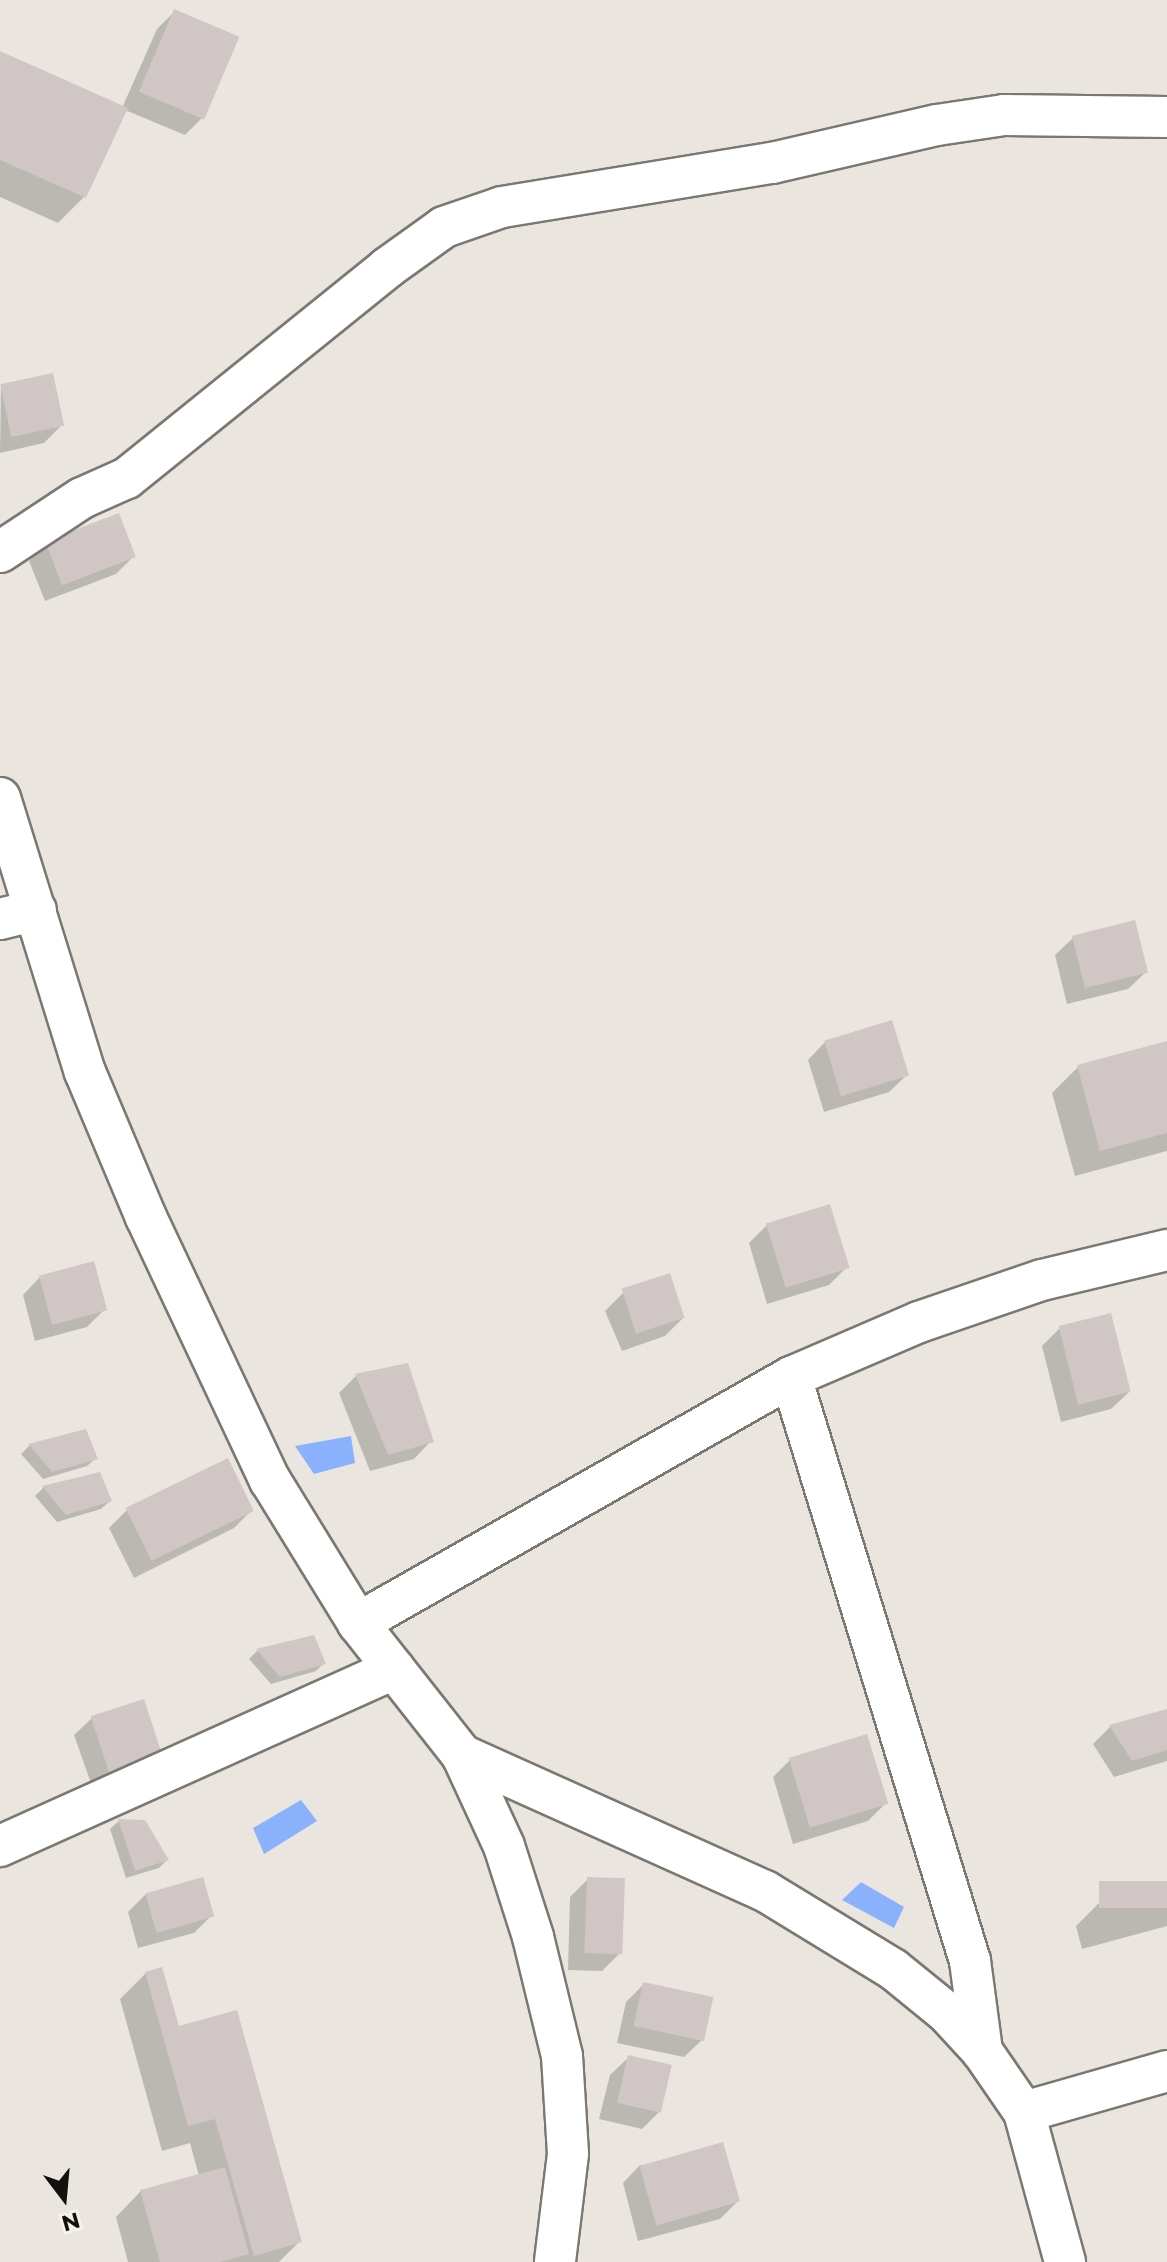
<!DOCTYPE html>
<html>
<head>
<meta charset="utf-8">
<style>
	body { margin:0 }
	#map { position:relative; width:1167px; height:2262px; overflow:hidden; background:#eae6df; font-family:Montserrat,sans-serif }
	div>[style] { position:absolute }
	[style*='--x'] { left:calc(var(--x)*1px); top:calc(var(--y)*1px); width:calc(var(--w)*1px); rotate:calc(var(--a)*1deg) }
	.water>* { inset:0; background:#8ab1fc }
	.shadow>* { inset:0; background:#0003 }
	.building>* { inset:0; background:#cfc6c5; transform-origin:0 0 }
	.roads { filter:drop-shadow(2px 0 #7b7872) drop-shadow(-2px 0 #7b7872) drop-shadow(0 2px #7b7872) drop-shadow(0 -2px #7b7872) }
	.street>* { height:40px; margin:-20px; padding:0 20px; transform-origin:20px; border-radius:20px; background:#fff }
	span { translate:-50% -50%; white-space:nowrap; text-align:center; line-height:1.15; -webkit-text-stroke:7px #f7f3ec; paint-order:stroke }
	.north { position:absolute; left:24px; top:2158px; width:80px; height:80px; -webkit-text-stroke:6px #f7f3ec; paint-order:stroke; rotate:164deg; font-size:22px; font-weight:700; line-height:32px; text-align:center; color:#12110e }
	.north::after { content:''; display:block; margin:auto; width:28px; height:36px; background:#12110e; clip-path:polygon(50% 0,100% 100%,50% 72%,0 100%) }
</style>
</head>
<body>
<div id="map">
	<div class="water">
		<div style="clip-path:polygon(351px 1436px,355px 1463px,314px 1474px,295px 1446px)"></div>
		<div style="clip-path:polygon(301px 1800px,317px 1821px,264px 1854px,253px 1828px)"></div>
		<div style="clip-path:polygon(861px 1882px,904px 1907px,894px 1928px,842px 1900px)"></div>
	</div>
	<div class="shadow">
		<div style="clip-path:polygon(175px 11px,202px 118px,185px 135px,125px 110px,84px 197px,58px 223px,0 197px,0 53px,122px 108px,157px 29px)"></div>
		<div style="clip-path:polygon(1px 387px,62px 425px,44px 443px,0 453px)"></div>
		<div style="clip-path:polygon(46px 544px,134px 556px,116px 574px,45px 601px,29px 561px)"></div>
		<div style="clip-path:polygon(1073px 938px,1146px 972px,1128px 989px,1067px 1004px,1055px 955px)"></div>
		<div style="clip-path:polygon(825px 1042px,907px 1075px,889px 1092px,824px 1112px,808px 1060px)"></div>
		<div style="clip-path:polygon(1167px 1043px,1167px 1151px,1075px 1176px,1052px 1093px,1078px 1067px)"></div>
		<div style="clip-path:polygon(767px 1225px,847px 1267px,829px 1285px,767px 1304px,749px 1243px)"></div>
		<div style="clip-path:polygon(40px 1277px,105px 1309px,87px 1327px,35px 1341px,23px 1295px)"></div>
		<div style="clip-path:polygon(623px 1293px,683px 1318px,665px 1336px,622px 1351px,605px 1311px)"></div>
		<div style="clip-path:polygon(1060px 1328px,1129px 1392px,1111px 1409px,1061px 1422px,1042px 1346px)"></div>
		<div style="clip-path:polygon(356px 1376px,431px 1441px,414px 1459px,370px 1471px,339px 1393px)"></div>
		<div style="clip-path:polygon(84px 1432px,96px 1458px,87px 1466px,43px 1479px,21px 1454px,29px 1446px)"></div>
		<div style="clip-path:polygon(99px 1474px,110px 1501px,101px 1509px,57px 1522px,35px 1496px,43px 1488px)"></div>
		<div style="clip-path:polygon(127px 1510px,252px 1510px,234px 1528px,134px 1578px,109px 1528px)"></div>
		<div style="clip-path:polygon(313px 1637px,324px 1663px,316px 1671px,271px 1684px,249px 1659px,257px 1651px)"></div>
		<div style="clip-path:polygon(1167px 1711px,1167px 1761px,1114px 1777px,1093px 1744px,1110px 1727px)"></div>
		<div style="clip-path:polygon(92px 1718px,161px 1755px,93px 1789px,74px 1735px)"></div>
		<div style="clip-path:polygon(790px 1760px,886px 1803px,868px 1821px,793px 1844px,773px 1777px)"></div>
		<div style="clip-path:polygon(119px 1821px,144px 1822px,167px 1860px,159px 1868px,126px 1878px,110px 1829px)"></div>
		<div style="clip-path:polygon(588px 1879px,620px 1953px,602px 1971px,568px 1970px,570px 1897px)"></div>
		<div style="clip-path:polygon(1167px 1883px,1167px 1926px,1082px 1949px,1076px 1926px,1102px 1900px)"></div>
		<div style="clip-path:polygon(146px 1894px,211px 1916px,194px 1933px,138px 1948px,128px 1912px)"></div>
		<div style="clip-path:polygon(146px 1973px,299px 2242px,279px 2262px,128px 2262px,116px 2217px,141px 2191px,199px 2176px,190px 2143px,162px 2151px,120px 1999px)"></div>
		<div style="clip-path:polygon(644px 1984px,702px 2040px,684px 2057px,617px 2043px,626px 2002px)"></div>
		<div style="clip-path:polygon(628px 2058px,660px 2111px,642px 2129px,599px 2119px,610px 2075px)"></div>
		<div style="clip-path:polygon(640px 2165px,737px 2202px,720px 2219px,638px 2241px,623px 2183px)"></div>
	</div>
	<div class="building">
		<div style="left:174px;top:9px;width:71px;height:90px;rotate:23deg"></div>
		<div style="clip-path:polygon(0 51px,128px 108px,86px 198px,0 160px)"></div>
		<div style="left:53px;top:373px;width:54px;height:54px;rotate:78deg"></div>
		<div style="left:119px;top:513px;width:47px;height:79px;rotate:69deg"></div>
		<div style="left:1135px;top:920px;width:54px;height:65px;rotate:76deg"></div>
		<div style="left:892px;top:1020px;width:58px;height:71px;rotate:73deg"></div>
		<div style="clip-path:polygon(1167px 1041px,1167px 1133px,1100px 1151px,1077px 1065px)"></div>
		<div style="left:830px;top:1204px;width:67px;height:67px;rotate:73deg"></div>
		<div style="left:94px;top:1261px;width:51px;height:57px;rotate:75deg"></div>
		<div style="left:670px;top:1273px;width:47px;height:51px;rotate:72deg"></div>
		<div style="left:1111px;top:1313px;width:81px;height:54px;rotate:76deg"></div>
		<div style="clip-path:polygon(408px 1363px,434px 1442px,388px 1455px,355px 1374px)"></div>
		<div style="clip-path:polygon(86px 1429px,98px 1459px,52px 1472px,28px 1444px)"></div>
		<div style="left:228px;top:1458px;width:59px;height:114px;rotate:64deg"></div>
		<div style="clip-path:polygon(100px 1472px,112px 1501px,66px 1515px,42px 1486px)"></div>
		<div style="clip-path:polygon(314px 1635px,326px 1664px,280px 1677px,256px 1649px)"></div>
		<div style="left:144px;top:1699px;width:60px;height:56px;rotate:72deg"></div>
		<div style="clip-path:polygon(1167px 1709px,1167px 1750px,1132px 1761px,1109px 1725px)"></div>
		<div style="left:867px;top:1734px;width:73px;height:82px;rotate:73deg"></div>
		<div style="clip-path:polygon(118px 1819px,145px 1820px,169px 1860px,135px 1871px)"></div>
		<div style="left:203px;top:1877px;width:41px;height:60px;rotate:74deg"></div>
		<div style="left:587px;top:1877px;width:38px;height:76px;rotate:2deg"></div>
		<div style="left:1167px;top:1881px;width:27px;height:68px;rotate:90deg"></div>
		<div style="clip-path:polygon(162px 1967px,179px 2026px,237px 2010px,302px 2242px,254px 2256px,215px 2119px,188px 2126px,145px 1972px)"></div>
		<div style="left:643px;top:1982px;width:72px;height:45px;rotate:12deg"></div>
		<div style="left:628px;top:2055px;width:45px;height:49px;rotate:13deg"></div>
		<div style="left:723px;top:2142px;width:62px;height:87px;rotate:74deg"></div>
		<div style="clip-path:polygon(225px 2167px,249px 2254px,220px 2262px,160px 2262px,140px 2190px)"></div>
	</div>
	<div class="roads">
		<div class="street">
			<div style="--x:0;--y:552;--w:98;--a:-33.4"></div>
			<div style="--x:82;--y:498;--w:49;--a:-24"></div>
			<div style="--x:127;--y:478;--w:334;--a:-38.9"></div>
			<div style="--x:387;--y:268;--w:70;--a:-35.7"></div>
			<div style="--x:444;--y:227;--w:61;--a:-19"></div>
			<div style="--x:502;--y:207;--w:274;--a:-9.3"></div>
			<div style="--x:772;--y:163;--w:169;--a:-13"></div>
			<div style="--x:937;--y:125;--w:68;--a:-8.5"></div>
			<div style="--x:1004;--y:115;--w:163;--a:0.7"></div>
			<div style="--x:0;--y:798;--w:287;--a:72.8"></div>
			<div style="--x:85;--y:1072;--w:157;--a:67.2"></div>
			<div style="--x:146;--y:1217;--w:291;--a:64.8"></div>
			<div style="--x:270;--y:1480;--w:168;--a:58.4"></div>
			<div style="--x:358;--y:1623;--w:168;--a:51.8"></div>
			<div style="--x:462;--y:1755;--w:100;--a:65.2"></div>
			<div style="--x:504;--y:1846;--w:96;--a:72.3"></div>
			<div style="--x:533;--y:1937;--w:122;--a:76.3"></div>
			<div style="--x:562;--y:2056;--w:98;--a:86.5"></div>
			<div style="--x:568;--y:2154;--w:109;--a:96.9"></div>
			<div style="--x:0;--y:919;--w:37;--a:-14"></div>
			<div style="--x:791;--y:1377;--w:611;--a:72.96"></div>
			<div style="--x:970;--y:1961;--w:91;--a:82.4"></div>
			<div style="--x:358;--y:1623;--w:498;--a:-29.6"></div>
			<div style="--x:791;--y:1377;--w:139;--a:-23.3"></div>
			<div style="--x:919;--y:1322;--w:130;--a:-18.9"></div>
			<div style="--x:1042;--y:1280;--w:129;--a:-13.5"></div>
			<div style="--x:462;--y:1755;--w:332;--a:24.2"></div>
			<div style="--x:765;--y:1891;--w:150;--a:31.4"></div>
			<div style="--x:893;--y:1969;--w:68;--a:39.1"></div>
			<div style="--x:946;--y:2012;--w:53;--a:47.3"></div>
			<div style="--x:982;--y:2051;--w:74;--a:55.5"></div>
			<div style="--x:1024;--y:2112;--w:156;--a:74.7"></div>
			<div style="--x:0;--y:1846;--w:432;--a:-24.2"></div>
			<div style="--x:1024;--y:2112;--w:149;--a:-16"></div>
		</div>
	</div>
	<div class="north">N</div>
</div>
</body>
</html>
